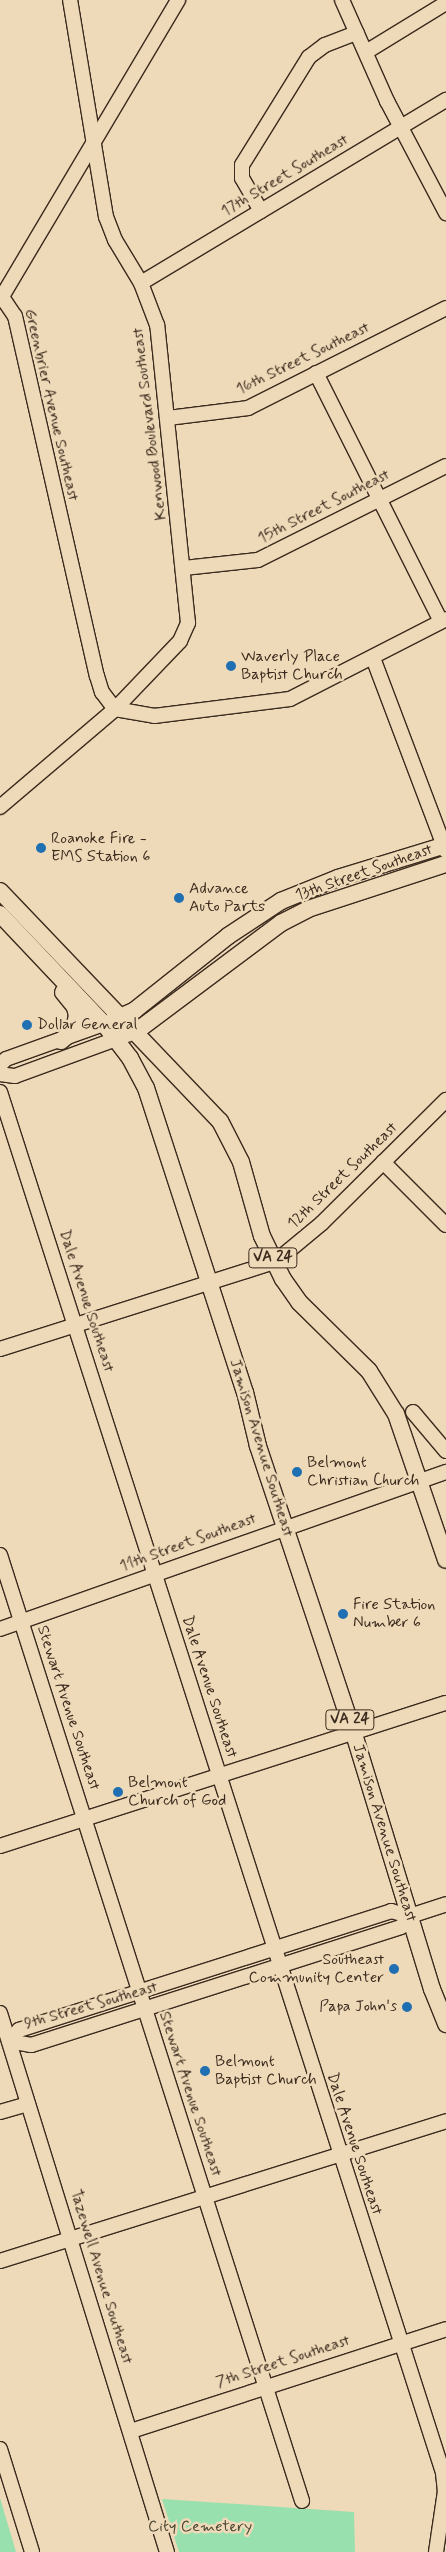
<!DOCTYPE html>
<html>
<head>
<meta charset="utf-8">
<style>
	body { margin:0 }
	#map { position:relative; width:446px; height:2552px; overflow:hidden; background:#eedab8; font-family:Mynerve,sans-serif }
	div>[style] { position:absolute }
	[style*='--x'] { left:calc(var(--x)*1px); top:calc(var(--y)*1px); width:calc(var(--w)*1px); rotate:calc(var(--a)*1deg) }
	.green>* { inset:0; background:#98e0ad }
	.roads { filter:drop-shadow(1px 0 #3b2a1e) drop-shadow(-1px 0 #3b2a1e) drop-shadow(0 1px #3b2a1e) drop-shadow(0 -1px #3b2a1e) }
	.minor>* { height:14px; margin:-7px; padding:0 7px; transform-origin:7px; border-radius:7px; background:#eedab8 }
	.major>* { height:16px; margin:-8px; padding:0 8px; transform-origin:8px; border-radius:8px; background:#eedab8 }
	.dots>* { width:14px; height:14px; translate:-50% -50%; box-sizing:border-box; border:2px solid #eedab8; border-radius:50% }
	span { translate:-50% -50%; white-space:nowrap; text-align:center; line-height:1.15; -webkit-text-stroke:5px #eedab8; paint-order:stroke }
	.shield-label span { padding:1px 4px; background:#eedab8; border:1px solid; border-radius:4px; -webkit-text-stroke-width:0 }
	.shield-label { font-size:15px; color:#3b2a1e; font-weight:700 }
	.street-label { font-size:16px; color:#3b2a1e }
	.poi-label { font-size:16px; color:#3b2a1e }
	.left { translate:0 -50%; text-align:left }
	.right { translate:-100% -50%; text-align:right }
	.park-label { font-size:16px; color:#494533 }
</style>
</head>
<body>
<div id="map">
	<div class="green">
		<div style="clip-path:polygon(0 2498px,16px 2552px,0 2552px)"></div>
		<div style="clip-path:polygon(162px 2499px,354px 2512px,355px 2552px,179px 2552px)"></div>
	</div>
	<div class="roads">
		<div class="minor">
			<div style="--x:342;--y:0;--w:111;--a:66"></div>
			<div style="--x:387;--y:101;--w:127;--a:62.2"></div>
			<div style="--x:366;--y:52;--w:94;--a:-31.5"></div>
			<div style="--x:261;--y:211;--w:38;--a:-120"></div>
			<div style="--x:242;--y:178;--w:13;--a:-90"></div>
			<div style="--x:242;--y:165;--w:127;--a:-58.2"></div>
			<div style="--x:309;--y:57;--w:20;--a:-37"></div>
			<div style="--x:325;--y:45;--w:34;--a:-21"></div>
			<div style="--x:141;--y:283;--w:356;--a:-31"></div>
			<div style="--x:2;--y:297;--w:23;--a:56"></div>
			<div style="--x:15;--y:316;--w:369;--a:77.2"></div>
			<div style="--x:97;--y:676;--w:17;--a:73"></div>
			<div style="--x:102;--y:692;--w:21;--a:53"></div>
			<div style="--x:115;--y:709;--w:40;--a:10"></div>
			<div style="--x:154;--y:716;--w:137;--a:-7.1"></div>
			<div style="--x:290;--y:699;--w:175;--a:-27.1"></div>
			<div style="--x:0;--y:300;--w:349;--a:-59.3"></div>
			<div style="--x:316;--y:373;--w:278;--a:63.3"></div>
			<div style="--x:168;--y:418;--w:81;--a:-7.1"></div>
			<div style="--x:248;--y:408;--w:222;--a:-26.8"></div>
			<div style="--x:184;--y:568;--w:74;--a:-6.2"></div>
			<div style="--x:258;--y:560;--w:210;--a:-26.6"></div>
			<div style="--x:373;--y:658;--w:206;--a:69.3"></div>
			<div style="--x:0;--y:807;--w:151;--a:-40.4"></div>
			<div style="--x:115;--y:709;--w:94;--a:-46.3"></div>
			<div style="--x:180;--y:641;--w:20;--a:-66"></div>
			<div style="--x:188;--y:623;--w:300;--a:-95.9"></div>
			<div style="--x:157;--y:325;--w:45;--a:-110.9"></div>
			<div style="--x:141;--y:283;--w:50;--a:-121.2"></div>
			<div style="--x:115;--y:240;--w:25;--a:-111"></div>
			<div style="--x:106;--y:217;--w:220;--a:-99.4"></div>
			<div style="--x:0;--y:1065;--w:8;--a:-45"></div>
			<div style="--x:6;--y:1059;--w:104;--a:-19.7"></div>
			<div style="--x:0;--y:1074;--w:15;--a:8"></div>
			<div style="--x:15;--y:1076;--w:108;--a:-20.1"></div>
			<div style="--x:0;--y:1092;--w:1450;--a:72.21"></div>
			<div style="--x:443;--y:2473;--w:18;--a:84"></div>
			<div style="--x:445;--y:2491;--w:62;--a:98.4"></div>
			<div style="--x:383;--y:1162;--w:89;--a:45"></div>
			<div style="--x:0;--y:1349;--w:288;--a:-17.6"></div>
			<div style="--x:275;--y:1262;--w:61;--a:-39.7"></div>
			<div style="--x:322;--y:1223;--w:175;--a:-44.8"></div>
			<div style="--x:413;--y:1412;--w:51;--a:49.8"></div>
			<div style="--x:0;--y:1555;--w:993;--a:72.29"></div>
			<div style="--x:0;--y:1629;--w:473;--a:-19.4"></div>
			<div style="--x:0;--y:1846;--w:468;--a:-17.8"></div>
			<div style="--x:410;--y:1916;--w:14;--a:129"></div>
			<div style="--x:401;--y:1927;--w:388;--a:162.3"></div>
			<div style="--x:31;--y:2045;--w:22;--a:-170"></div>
			<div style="--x:9;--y:2041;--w:15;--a:-48"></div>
			<div style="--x:19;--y:2030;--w:391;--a:-17.7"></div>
			<div style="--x:391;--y:1911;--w:20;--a:15"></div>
			<div style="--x:410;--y:1916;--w:38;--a:-18"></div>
			<div style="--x:0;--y:2013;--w:564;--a:72.79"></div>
			<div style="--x:0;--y:2112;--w:29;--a:-16"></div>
			<div style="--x:0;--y:2261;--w:467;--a:-17.4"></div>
			<div style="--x:131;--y:2431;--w:331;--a:-17.9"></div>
			<div style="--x:0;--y:2449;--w:108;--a:72.7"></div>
		</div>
		<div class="major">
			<div style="--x:0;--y:891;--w:318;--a:46.3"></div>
			<div style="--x:220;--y:1121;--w:46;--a:62.9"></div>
			<div style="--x:241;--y:1162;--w:77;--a:74.2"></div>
			<div style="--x:262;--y:1236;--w:48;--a:64"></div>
			<div style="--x:283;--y:1279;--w:28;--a:55"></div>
			<div style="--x:299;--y:1302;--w:98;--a:44.6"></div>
			<div style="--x:369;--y:1371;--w:51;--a:57.9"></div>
			<div style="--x:396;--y:1414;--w:154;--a:71.1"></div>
			<div style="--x:0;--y:914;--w:151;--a:46.6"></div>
			<div style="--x:104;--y:1024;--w:43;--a:52.6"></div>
			<div style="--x:130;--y:1058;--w:34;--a:62"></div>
			<div style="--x:146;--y:1088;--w:320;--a:72"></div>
			<div style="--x:245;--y:1392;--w:56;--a:76.5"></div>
			<div style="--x:258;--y:1446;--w:304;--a:71.6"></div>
			<div style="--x:354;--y:1734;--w:267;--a:73"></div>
			<div style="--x:432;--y:1989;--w:38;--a:68"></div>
			<div style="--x:113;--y:1020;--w:24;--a:-24"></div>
			<div style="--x:135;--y:1010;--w:119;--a:-38.5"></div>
			<div style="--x:228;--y:936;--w:64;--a:-33.4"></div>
			<div style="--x:281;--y:901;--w:61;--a:-22"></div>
			<div style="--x:338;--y:878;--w:113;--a:-17"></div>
			<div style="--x:127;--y:1034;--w:17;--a:-25"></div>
			<div style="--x:142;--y:1027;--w:174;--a:-36.8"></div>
			<div style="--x:281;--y:923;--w:30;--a:-27"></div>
			<div style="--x:308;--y:909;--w:145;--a:-18.1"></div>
			<div style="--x:61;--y:1041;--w:16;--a:-40"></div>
			<div style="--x:73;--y:1031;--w:16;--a:-75"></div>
			<div style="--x:77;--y:1016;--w:9;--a:-103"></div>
			<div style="--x:75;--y:1007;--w:19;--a:-129"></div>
		</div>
	</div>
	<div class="dots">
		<div style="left:231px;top:666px;background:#1f6fb2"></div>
		<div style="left:41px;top:848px;background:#1f6fb2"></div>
		<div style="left:179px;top:898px;background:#1f6fb2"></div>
		<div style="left:27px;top:1025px;background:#1f6fb2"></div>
		<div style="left:297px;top:1472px;background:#1f6fb2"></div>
		<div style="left:343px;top:1614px;background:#1f6fb2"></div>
		<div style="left:118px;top:1792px;background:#1f6fb2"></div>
		<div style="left:394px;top:1969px;background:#1f6fb2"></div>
		<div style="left:407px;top:2007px;background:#1f6fb2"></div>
		<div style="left:205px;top:2071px;background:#1f6fb2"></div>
	</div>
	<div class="shield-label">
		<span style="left:273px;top:1258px">VA 24</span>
		<span style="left:350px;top:1720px">VA 24</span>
	</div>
	<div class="street-label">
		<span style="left:285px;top:176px;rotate:-31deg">17th Street Southeast</span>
		<span style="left:303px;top:359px;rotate:-26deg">16th Street Southeast</span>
		<span style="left:51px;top:405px;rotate:77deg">Greenbrier Avenue Southeast</span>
		<span style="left:150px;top:424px;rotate:-97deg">Kenwood Boulevard Southeast</span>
		<span style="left:324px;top:507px;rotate:-27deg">15th Street Southeast</span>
		<span style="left:364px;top:873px;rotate:-19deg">13th Street Southeast</span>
		<span style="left:343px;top:1176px;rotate:-44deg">12th Street Southeast</span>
		<span style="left:86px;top:1301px;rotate:72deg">Dale Avenue Southeast</span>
		<span style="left:261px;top:1448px;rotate:73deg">Jamison Avenue Southeast</span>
		<span style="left:188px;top:1543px;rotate:-20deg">11th Street Southeast</span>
		<span style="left:209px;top:1687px;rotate:72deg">Dale Avenue Southeast</span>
		<span style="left:68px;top:1708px;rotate:72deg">Stewart Avenue Southeast</span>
		<span style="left:384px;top:1833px;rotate:73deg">Jamison Avenue Southeast</span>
		<span style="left:91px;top:2006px;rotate:-16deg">9th Street Southeast</span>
		<span style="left:190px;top:2094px;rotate:72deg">Stewart Avenue Southeast</span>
		<span style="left:354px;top:2144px;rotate:72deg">Dale Avenue Southeast</span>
		<span style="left:101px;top:2277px;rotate:73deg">Tazewell Avenue Southeast</span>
		<span style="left:283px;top:2362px;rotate:-18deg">7th Street Southeast</span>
	</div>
	<div class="poi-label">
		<span class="left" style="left:241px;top:666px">Waverly Place<br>Baptist Church</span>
		<span class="left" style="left:51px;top:848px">Roanoke Fire -<br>EMS Station 6</span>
		<span class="left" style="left:189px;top:898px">Advance<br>Auto Parts</span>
		<span class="left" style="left:37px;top:1025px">Dollar General</span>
		<span class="left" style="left:307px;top:1472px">Belmont<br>Christian Church</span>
		<span class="left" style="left:353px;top:1614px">Fire Station<br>Number 6</span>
		<span class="left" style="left:128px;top:1792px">Belmont<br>Church of God</span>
		<span class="right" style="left:384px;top:1969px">Southeast<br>Community Center</span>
		<span class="right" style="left:397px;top:2007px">Papa John's</span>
		<span class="left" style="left:215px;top:2071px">Belmont<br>Baptist Church</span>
	</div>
	<div class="park-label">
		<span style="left:200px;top:2527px">City Cemetery</span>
	</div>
</div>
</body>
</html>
